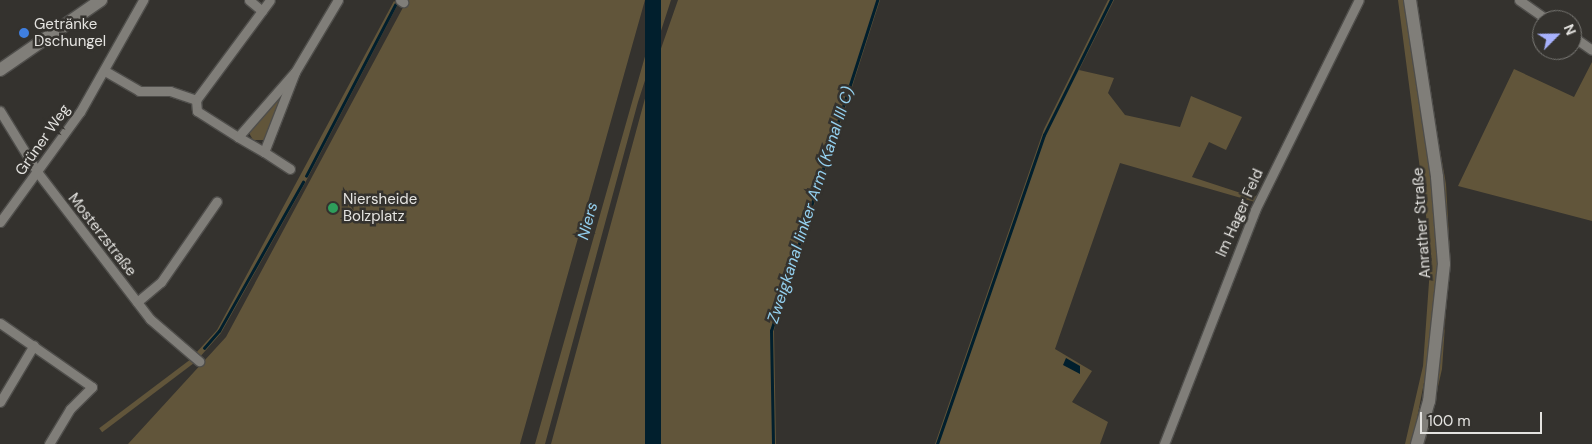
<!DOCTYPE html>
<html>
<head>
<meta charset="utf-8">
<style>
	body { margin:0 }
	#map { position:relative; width:1592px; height:444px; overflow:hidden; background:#34322e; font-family:"DM Sans",sans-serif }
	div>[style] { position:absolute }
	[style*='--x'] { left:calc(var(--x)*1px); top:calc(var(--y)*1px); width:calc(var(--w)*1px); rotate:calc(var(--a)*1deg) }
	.green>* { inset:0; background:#61553a; transform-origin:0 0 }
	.water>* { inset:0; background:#011f2d; transform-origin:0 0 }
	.stream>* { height:2.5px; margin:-1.25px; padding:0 1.25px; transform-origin:1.25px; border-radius:1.25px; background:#011f2d }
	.roads { filter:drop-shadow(1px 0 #4f4e4b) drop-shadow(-1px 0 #4f4e4b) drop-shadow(0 1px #4f4e4b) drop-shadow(0 -1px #4f4e4b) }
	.street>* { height:9px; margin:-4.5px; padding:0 4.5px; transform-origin:4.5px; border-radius:4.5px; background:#807e79 }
	.secondary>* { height:12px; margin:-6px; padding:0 6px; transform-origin:6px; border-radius:6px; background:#807e79 }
	.dots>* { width:14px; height:14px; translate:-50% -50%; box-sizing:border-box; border:2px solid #34322e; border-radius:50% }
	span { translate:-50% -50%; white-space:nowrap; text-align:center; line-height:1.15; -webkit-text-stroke:5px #34322e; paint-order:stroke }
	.poi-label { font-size:15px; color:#e4e3e0 }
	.left { translate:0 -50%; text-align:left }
	.street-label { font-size:15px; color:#e4e3e0 }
	.water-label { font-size:16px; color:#94d0ef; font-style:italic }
	.north { position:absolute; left:1532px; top:10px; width:50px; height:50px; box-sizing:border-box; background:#34322e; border:1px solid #7a7975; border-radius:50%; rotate:67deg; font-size:14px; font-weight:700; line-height:20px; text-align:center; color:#e4e3e0 }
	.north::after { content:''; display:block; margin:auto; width:18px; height:22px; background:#a7b1fc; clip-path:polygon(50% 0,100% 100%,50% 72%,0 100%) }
	.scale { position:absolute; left:1420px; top:412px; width:122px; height:22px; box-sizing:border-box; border:2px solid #e4e3e0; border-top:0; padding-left:6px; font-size:15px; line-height:18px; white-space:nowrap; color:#e4e3e0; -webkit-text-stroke:4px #34322e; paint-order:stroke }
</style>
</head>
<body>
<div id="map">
	<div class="green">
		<div style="clip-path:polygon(407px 0,645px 0,520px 444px,128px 444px,226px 337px)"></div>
		<div style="clip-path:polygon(661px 0,671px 0,638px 102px,545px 444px,535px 444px)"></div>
		<div style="clip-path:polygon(678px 0,880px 0,774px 330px,776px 444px,551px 444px,650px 80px)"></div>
		<div style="clip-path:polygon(1108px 0,1114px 0,1079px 70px,1114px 78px,1108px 93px,1125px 115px,1180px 127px,1191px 96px,1242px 117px,1226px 150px,1209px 142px,1192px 177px,1253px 197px,1258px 195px,1255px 202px,1120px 163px,1055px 349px,1092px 371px,1072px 402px,1108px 422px,1100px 444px,935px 444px,1044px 129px)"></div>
		<div style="clip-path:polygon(1398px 0,1406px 0,1431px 160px,1439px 265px,1437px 316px,1412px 444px,1405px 444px,1423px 366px,1431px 254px)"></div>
		<div style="clip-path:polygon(1414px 0,1446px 184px,1450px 254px,1442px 369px,1425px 444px,1445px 325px,1446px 286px)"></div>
		<div style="clip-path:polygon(394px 1px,398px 4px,304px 185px,221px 333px,199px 358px,195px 354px,217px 330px)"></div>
		<div style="clip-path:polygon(1592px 62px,1592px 221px,1458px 186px,1514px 69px,1574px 97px)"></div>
		<div style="clip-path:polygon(287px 81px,266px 140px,253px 140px,248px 131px)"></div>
		<div style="left:191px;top:359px;width:5px;height:115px;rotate:53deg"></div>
	</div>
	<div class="water">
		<div style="left:645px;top:0;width:16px;height:461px"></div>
		<div style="clip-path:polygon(1066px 358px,1080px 366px,1080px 374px,1063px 365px)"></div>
	</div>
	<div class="stream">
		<div style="--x:306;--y:176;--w:193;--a:-62.5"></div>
		<div style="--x:204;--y:348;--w:23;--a:-49"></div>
		<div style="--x:219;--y:331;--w:171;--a:-60.6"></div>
		<div style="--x:773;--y:444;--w:113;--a:-91"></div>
		<div style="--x:771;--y:331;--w:348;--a:-72.2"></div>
		<div style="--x:937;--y:444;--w:327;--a:-70.9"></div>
		<div style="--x:1044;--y:135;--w:151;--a:-63.6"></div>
	</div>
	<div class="roads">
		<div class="street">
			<div style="--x:249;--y:0;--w:17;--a:40"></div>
			<div style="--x:400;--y:0;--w:4;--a:34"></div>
			<div style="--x:1519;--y:0;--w:35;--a:35"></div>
			<div style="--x:1572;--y:36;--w:24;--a:35"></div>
			<div style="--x:105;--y:71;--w:39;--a:30"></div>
			<div style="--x:139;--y:91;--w:31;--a:0"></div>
			<div style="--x:170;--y:91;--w:28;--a:19"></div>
			<div style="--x:196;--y:100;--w:124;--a:-53.5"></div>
			<div style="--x:196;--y:100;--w:11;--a:85"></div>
			<div style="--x:197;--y:111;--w:49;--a:32.4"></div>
			<div style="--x:238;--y:137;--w:86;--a:-48.8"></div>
			<div style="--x:0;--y:111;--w:73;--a:58.5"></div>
			<div style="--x:38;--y:173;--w:184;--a:52.5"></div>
			<div style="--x:150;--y:319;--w:65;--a:40.6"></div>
			<div style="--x:238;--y:137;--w:30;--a:30"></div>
			<div style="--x:264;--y:152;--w:86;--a:-68.8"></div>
			<div style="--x:295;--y:72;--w:84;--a:-59.2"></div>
			<div style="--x:264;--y:152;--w:31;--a:33"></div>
			<div style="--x:0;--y:222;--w:136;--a:-54"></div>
			<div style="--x:80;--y:112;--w:129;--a:-60.6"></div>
			<div style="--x:137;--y:302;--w:31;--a:-40"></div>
			<div style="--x:161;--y:282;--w:98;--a:-55.3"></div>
			<div style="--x:0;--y:323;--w:112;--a:34.8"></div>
			<div style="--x:92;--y:387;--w:31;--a:135"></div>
			<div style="--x:70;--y:409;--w:41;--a:121"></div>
			<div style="--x:0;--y:402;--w:66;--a:-59.2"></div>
			<div style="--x:1164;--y:444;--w:251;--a:-68.7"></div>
			<div style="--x:1255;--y:210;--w:234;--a:-63.7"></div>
		</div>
		<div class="secondary">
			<div style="--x:1410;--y:0;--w:179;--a:81.3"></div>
			<div style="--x:1437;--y:177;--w:87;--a:85.4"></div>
			<div style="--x:1444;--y:264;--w:138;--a:96.2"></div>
			<div style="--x:1429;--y:401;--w:45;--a:105.6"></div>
			<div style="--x:0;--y:70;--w:123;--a:-34.7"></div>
		</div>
	</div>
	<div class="dots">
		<div style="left:24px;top:33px;background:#3f7fe0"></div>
		<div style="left:333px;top:208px;background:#2e9e5b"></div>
	</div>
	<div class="poi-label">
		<span class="left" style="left:34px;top:33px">Getränke<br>Dschungel</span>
		<span class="left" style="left:343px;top:208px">Niersheide<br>Bolzplatz</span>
	</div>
	<div class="street-label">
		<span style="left:43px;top:140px;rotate:-55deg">Grüner Weg</span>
		<span style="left:1240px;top:213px;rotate:-66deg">Im Hager Feld</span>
		<span style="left:1422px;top:223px;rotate:-94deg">Anrather Straße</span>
		<span style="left:102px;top:235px;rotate:52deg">Mosterzstraße</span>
	</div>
	<div class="water-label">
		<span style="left:811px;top:205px;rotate:-72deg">Zweigkanal linker Arm (Kanal III C)</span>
		<span style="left:588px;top:221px;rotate:-75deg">Niers</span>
	</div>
	<div class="north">N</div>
	<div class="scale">100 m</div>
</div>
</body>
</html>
